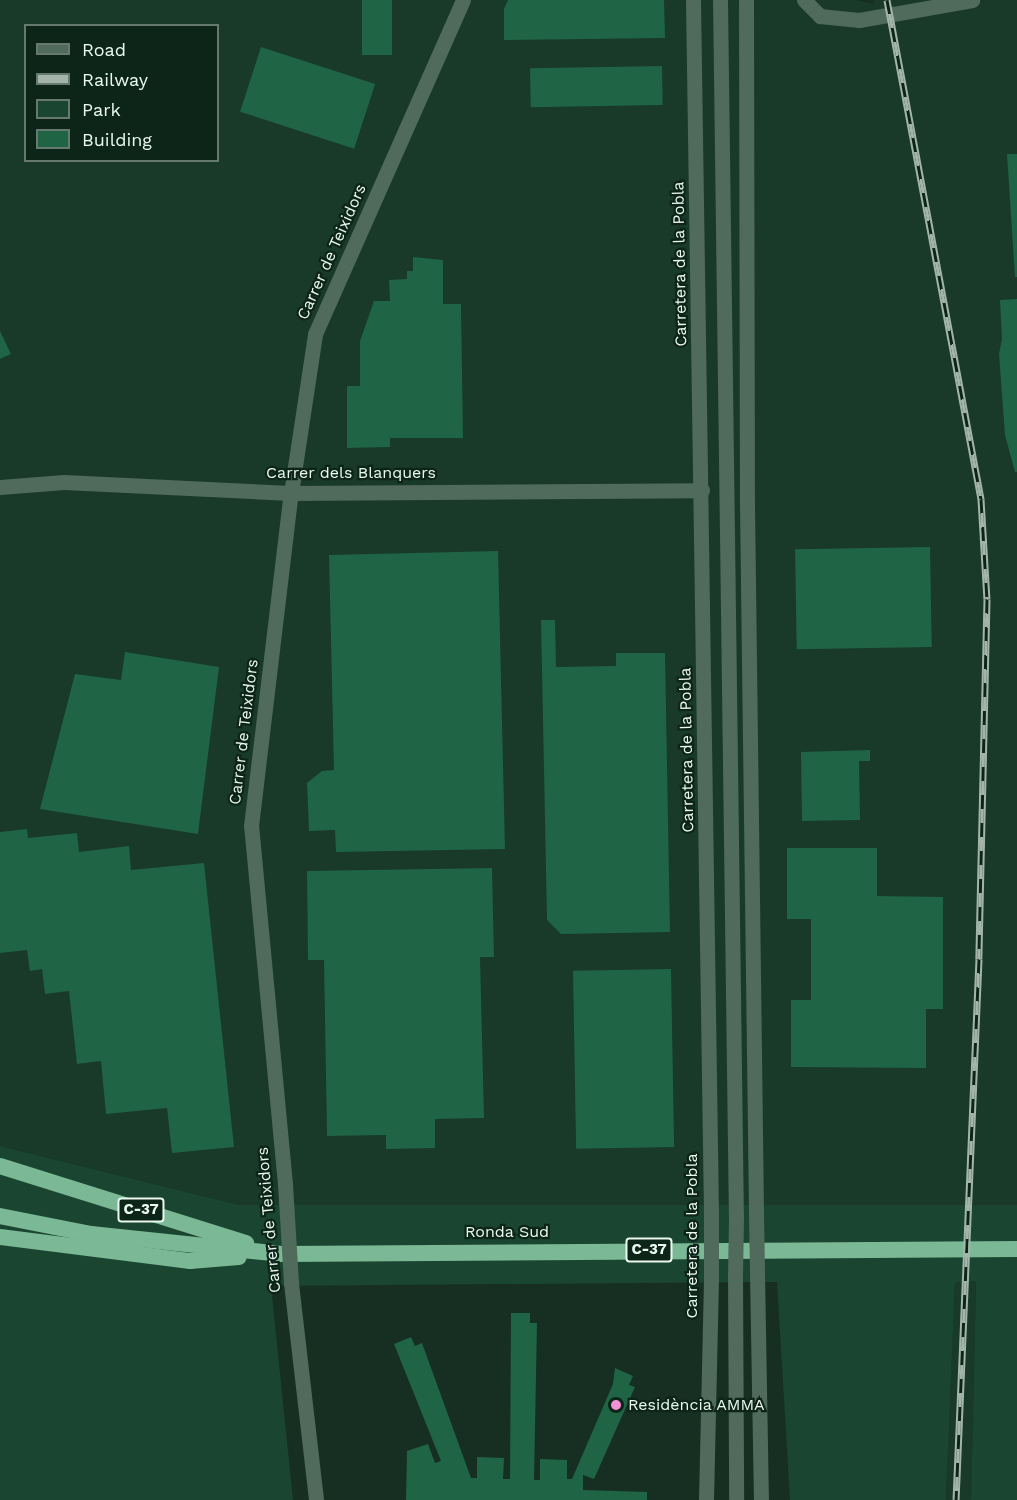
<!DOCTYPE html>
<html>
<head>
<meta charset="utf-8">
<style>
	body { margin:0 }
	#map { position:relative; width:1017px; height:1500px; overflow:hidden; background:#172e22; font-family:"Work Sans",sans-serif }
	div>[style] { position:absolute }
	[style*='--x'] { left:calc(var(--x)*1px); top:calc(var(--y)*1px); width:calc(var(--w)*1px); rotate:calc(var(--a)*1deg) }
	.built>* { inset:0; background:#193929 }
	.green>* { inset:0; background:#1a4530 }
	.building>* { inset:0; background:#1f6444; transform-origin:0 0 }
	.minor>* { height:15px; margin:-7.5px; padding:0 7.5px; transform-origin:7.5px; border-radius:7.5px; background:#506a5b }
	.tertiary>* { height:15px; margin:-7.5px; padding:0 7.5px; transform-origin:7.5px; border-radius:7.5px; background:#506a5b }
	.trunk>* { height:16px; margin:-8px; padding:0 8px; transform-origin:8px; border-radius:8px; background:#7ab896 }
	.rail>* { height:7px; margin-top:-3.5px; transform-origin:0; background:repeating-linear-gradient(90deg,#0d2418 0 14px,#a3b5ab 0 28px); box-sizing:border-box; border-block:2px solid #a3b5ab }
	.minor-bridge>* { height:15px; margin:-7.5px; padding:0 7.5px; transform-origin:7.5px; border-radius:7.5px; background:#506a5b }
	.tertiary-bridge>* { height:15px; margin:-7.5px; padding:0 7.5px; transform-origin:7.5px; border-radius:7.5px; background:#506a5b }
	.dots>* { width:16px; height:16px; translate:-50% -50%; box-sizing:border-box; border:3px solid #0d2418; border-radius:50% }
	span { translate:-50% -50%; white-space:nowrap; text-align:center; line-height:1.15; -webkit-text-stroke:4.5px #0d2418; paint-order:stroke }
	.shield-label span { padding:2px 4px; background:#0d2418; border:2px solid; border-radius:4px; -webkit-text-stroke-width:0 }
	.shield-label { font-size:15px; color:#eaf9f0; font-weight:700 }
	.street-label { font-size:16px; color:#eaf9f0 }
	.poi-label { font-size:16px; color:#eaf9f0 }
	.left { translate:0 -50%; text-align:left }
	.legend { position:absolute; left:24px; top:24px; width:195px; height:138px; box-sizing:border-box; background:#0d2418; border:2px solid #65796e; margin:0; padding:8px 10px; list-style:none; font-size:18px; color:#eaf9f0 }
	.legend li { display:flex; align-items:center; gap:12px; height:30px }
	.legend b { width:30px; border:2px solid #65796e }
</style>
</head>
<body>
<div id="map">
	<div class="built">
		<div style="clip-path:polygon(evenodd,0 0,856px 0,874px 4px,874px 0,1017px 0,1017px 1205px,239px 1205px,0 1146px,0 0,26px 26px,218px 26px,218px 160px,26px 160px,26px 26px)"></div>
		<div style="clip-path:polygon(955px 1281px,976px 1281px,971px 1500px,946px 1500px)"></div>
	</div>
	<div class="green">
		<div style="clip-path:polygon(0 1146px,239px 1205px,1017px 1205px,1017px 1500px,971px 1500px,976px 1281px,955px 1282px,946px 1500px,790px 1500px,777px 1282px,271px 1286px,293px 1500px,0 1500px)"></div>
	</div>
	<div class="building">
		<div style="left:362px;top:0;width:30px;height:55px"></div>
		<div style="clip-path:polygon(508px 0,664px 0,665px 38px,504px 40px,504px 9px)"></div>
		<div style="left:261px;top:47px;width:120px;height:68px;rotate:18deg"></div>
		<div style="left:662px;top:66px;width:39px;height:132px;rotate:89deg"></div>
		<div style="clip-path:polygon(1007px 154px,1017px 154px,1017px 277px,1015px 277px)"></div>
		<div style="clip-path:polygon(413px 257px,443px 260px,443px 304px,461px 304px,463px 438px,390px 438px,390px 447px,347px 448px,347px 386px,360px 386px,360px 341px,374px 301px,390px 301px,389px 280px,407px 279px,407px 271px,413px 271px)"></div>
		<div style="clip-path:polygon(1017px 299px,1017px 472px,1015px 472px,1005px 435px,999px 354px,1002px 339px,1000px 300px)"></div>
		<div style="clip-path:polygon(0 331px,11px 354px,0 359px)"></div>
		<div style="left:930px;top:547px;width:100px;height:135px;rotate:89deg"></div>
		<div style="clip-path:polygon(498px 551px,505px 849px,336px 852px,335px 830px,309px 831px,307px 783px,322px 771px,334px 770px,329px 555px)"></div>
		<div style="clip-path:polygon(541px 620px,555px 620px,556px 667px,616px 666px,616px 653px,665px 653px,670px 932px,561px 934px,547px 920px)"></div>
		<div style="clip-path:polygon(125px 652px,219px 667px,198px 834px,40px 809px,75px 674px,121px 680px)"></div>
		<div style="clip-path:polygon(870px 750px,870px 761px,859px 761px,860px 820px,802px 821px,801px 752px)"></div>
		<div style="clip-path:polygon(27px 829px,28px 838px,77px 833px,79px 852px,129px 846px,131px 870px,204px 863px,234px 1147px,172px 1153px,167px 1108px,106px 1114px,101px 1061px,77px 1064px,69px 991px,45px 994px,42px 969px,30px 971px,27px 950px,0 953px,0 832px)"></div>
		<div style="clip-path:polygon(787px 848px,877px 848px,877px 896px,943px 897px,943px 1009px,926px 1009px,926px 1068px,791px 1067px,791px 1000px,811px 1000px,811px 919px,787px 919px)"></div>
		<div style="clip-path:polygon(492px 868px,494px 957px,480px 957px,484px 1118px,435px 1119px,435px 1148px,386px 1149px,386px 1135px,327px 1136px,324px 960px,308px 960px,307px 871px)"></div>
		<div style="left:671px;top:969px;width:178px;height:98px;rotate:89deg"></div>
		<div style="clip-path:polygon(511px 1313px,530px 1313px,530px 1323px,537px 1323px,534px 1480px,540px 1480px,540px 1459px,567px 1460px,567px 1479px,572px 1479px,613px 1384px,615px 1368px,633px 1376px,629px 1385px,635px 1387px,594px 1479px,583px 1475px,583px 1490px,647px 1492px,647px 1500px,406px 1500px,407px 1451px,428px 1444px,435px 1463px,441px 1461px,394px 1344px,411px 1337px,415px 1346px,422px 1343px,471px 1478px,477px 1478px,477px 1457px,504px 1458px,503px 1479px,510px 1479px)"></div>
	</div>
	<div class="minor">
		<div style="--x:693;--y:0;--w:1215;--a:89.15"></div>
		<div style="--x:746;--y:0;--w:504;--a:89.89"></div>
		<div style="--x:747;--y:504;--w:710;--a:89.27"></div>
		<div style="--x:804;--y:0;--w:23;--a:45"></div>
		<div style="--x:820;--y:16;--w:39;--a:6"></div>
		<div style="--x:859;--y:20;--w:115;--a:-10"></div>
		<div style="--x:0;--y:487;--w:64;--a:-4.5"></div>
		<div style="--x:64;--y:482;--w:227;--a:2.8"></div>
		<div style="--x:291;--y:493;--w:411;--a:-0.4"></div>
		<div style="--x:285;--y:1184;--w:360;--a:-95.4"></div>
		<div style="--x:251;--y:826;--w:335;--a:-83.2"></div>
		<div style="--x:291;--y:493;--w:161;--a:-81.4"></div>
		<div style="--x:315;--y:334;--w:365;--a:-66.1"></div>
		<div style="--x:757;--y:1273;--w:227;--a:89"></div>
		<div style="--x:291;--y:1283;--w:218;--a:83.4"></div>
		<div style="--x:706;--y:1500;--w:223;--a:-88.7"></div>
	</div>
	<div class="tertiary">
		<div style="--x:720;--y:0;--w:1216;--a:89.25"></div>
		<div style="--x:735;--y:1275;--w:225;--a:89.7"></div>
	</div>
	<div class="trunk">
		<div style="--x:0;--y:1166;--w:258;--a:17.4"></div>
		<div style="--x:0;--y:1216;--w:93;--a:11.2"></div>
		<div style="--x:91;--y:1234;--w:192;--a:6"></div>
		<div style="--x:282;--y:1254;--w:735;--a:-0.39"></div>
		<div style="--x:0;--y:1237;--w:192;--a:7.2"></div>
		<div style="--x:190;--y:1261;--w:49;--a:-4.7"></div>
	</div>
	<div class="rail">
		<div style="--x:887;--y:0;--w:508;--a:79.33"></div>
		<div style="--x:981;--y:499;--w:100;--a:86.6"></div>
		<div style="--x:987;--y:599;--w:360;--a:91.3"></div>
		<div style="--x:979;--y:959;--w:541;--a:92.43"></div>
	</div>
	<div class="minor-bridge">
		<div style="--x:285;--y:1184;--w:99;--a:86.5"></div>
		<div style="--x:756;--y:1214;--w:59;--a:89"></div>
		<div style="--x:711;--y:1215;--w:62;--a:90"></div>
	</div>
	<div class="tertiary-bridge">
		<div style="--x:735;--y:1275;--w:59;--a:-89"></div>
	</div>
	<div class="dots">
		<div style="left:616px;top:1405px;background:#f391d5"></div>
	</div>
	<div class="shield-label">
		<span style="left:141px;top:1210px">C-37</span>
		<span style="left:649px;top:1250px">C-37</span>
	</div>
	<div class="street-label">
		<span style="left:332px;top:252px;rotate:-66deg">Carrer de Teixidors</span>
		<span style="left:680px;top:264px;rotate:-91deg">Carretera de la Pobla</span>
		<span style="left:351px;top:473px">Carrer dels Blanquers</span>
		<span style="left:244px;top:732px;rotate:-83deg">Carrer de Teixidors</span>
		<span style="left:687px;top:750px;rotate:-91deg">Carretera de la Pobla</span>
		<span style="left:269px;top:1220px;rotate:-95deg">Carrer de Teixidors</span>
		<span style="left:507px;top:1232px">Ronda Sud</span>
		<span style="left:692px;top:1236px;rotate:-90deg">Carretera de la Pobla</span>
	</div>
	<div class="poi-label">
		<span class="left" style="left:628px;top:1405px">Residència AMMA</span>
	</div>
	<ul class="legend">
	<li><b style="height:8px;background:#506a5b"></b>Road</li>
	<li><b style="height:8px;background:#a3b5ab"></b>Railway</li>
	<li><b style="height:16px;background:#1a4530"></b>Park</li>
	<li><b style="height:16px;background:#1f6444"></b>Building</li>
	</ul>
</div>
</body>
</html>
